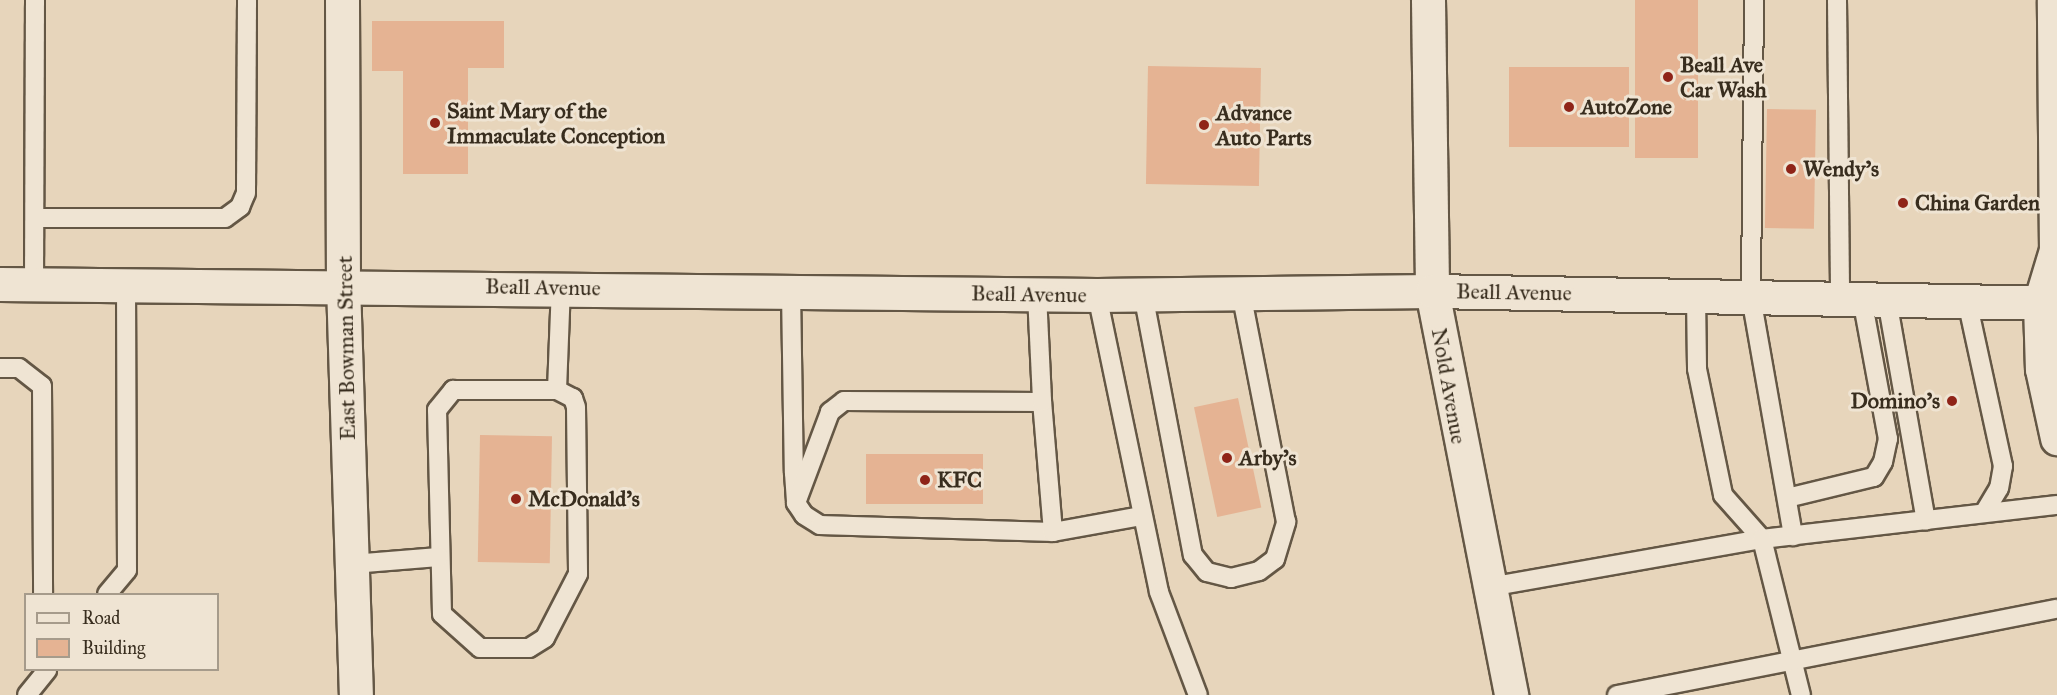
<!DOCTYPE html>
<html>
<head>
<meta charset="utf-8">
<style>
	body { margin:0 }
	#map { position:relative; width:2057px; height:695px; overflow:hidden; background:#e7d5bb; font-family:"IM FELL Great Primer",serif }
	div>[style] { position:absolute }
	[style*='--x'] { left:calc(var(--x)*1px); top:calc(var(--y)*1px); width:calc(var(--w)*1px); rotate:calc(var(--a)*1deg) }
	.building>* { inset:0; background:#e5b393; transform-origin:0 0 }
	.roads { filter:drop-shadow(2px 0 #645745) drop-shadow(-2px 0 #645745) drop-shadow(0 2px #645745) drop-shadow(0 -2px #645745) }
	.lane>* { height:18px; margin:-9px; padding:0 9px; transform-origin:9px; border-radius:9px; background:#efe4d3 }
	.street>* { height:33px; margin:-16.5px; padding:0 16.5px; transform-origin:16.5px; border-radius:16.5px; background:#efe4d3 }
	.secondary>* { height:33px; margin:-16.5px; padding:0 16.5px; transform-origin:16.5px; border-radius:16.5px; background:#efe4d3 }
	.dots>* { width:16px; height:16px; translate:-50% -50%; box-sizing:border-box; border:3px solid #efe4d3; border-radius:50% }
	span { translate:-50% -50%; white-space:nowrap; text-align:center; line-height:1.15; -webkit-text-stroke:6px #efe4d3; paint-order:stroke }
	.poi-label { font-size:22px; color:#382d1e; font-weight:700 }
	.left { translate:0 -50%; text-align:left }
	.right { translate:-100% -50%; text-align:right }
	.street-label { font-size:22px; color:#382d1e }
	.legend { position:absolute; left:24px; top:593px; width:195px; height:78px; box-sizing:border-box; background:#efe4d3; border:2px solid #a69b8b; margin:0; padding:8px 10px; list-style:none; font-size:18px; color:#382d1e }
	.legend li { display:flex; align-items:center; gap:12px; height:30px }
	.legend b { width:30px; border:2px solid #a69b8b }
</style>
</head>
<body>
<div id="map">
	<div class="building">
		<div style="left:1635px;top:0;width:63px;height:158px"></div>
		<div style="clip-path:polygon(372px 21px,504px 21px,504px 68px,468px 68px,468px 174px,403px 174px,403px 71px,372px 71px)"></div>
		<div style="left:1148px;top:66px;width:113px;height:118px;rotate:1deg"></div>
		<div style="left:1629px;top:67px;width:80px;height:120px;rotate:90deg"></div>
		<div style="left:1767px;top:109px;width:49px;height:119px;rotate:1deg"></div>
		<div style="left:1238px;top:398px;width:112px;height:45px;rotate:78deg"></div>
		<div style="left:480px;top:435px;width:72px;height:127px;rotate:1deg"></div>
		<div style="left:866px;top:454px;width:117px;height:50px"></div>
	</div>
	<div class="roads">
		<div class="lane">
			<div style="--x:1754;--y:0;--w:297;--a:90.6"></div>
			<div style="--x:1751;--y:297;--w:243;--a:80"></div>
			<div style="--x:1837;--y:0;--w:299;--a:89.4"></div>
			<div style="--x:35;--y:218;--w:190;--a:0"></div>
			<div style="--x:225;--y:218;--w:19;--a:-36"></div>
			<div style="--x:240;--y:207;--w:15;--a:-67"></div>
			<div style="--x:246;--y:193;--w:193;--a:-89.7"></div>
			<div style="--x:34;--y:284;--w:284;--a:-89.8"></div>
			<div style="--x:791;--y:291;--w:182;--a:89.1"></div>
			<div style="--x:794;--y:473;--w:30;--a:86"></div>
			<div style="--x:796;--y:503;--w:14;--a:56"></div>
			<div style="--x:804;--y:515;--w:19;--a:32"></div>
			<div style="--x:820;--y:525;--w:233;--a:1.7"></div>
			<div style="--x:1053;--y:532;--w:130;--a:-94.8"></div>
			<div style="--x:1042;--y:402;--w:198;--a:-179.7"></div>
			<div style="--x:844;--y:401;--w:18;--a:142"></div>
			<div style="--x:830;--y:412;--w:97;--a:110.5"></div>
			<div style="--x:1037;--y:294;--w:108;--a:87.3"></div>
			<div style="--x:1143;--y:294;--w:266;--a:79.2"></div>
			<div style="--x:1193;--y:555;--w:22;--a:51"></div>
			<div style="--x:1207;--y:572;--w:25;--a:14"></div>
			<div style="--x:1231;--y:578;--w:29;--a:-14"></div>
			<div style="--x:1259;--y:571;--w:20;--a:-37"></div>
			<div style="--x:1275;--y:559;--w:39;--a:-73"></div>
			<div style="--x:1286;--y:522;--w:233;--a:-101.1"></div>
			<div style="--x:1097;--y:295;--w:303;--a:78.2"></div>
			<div style="--x:1159;--y:592;--w:110;--a:69.3"></div>
			<div style="--x:1696;--y:296;--w:73;--a:89.2"></div>
			<div style="--x:1697;--y:369;--w:129;--a:78.3"></div>
			<div style="--x:1723;--y:495;--w:59;--a:48.4"></div>
			<div style="--x:1762;--y:539;--w:297;--a:-6.6"></div>
			<div style="--x:1887;--y:300;--w:224;--a:80"></div>
			<div style="--x:1967;--y:301;--w:169;--a:77.7"></div>
			<div style="--x:2003;--y:466;--w:22;--a:100"></div>
			<div style="--x:1999;--y:488;--w:29;--a:121"></div>
			<div style="--x:0;--y:368;--w:19;--a:0"></div>
			<div style="--x:19;--y:368;--w:29;--a:38"></div>
			<div style="--x:42;--y:386;--w:208;--a:89.7"></div>
			<div style="--x:453;--y:390;--w:104;--a:0"></div>
			<div style="--x:557;--y:390;--w:18;--a:27"></div>
			<div style="--x:573;--y:398;--w:9;--a:72"></div>
			<div style="--x:576;--y:407;--w:167;--a:89.3"></div>
			<div style="--x:578;--y:574;--w:72;--a:117.3"></div>
			<div style="--x:545;--y:638;--w:19;--a:148"></div>
			<div style="--x:529;--y:648;--w:49;--a:180"></div>
			<div style="--x:480;--y:648;--w:51;--a:-138.2"></div>
			<div style="--x:442;--y:614;--w:204;--a:-91.4"></div>
			<div style="--x:437;--y:410;--w:26;--a:-51"></div>
			<div style="--x:557;--y:390;--w:102;--a:-87.8"></div>
			<div style="--x:1787;--y:498;--w:89;--a:-13.6"></div>
			<div style="--x:1874;--y:477;--w:17;--a:-59"></div>
			<div style="--x:1883;--y:462;--w:24;--a:-78"></div>
			<div style="--x:1888;--y:439;--w:142;--a:-100.5"></div>
			<div style="--x:1053;--y:532;--w:89;--a:-10.3"></div>
			<div style="--x:352;--y:564;--w:87;--a:-4.6"></div>
			<div style="--x:1489;--y:587;--w:277;--a:-10"></div>
			<div style="--x:1762;--y:539;--w:161;--a:76"></div>
			<div style="--x:107;--y:594;--w:31;--a:-50"></div>
			<div style="--x:127;--y:570;--w:286;--a:-90.2"></div>
			<div style="--x:27;--y:695;--w:32;--a:-51"></div>
			<div style="--x:1617;--y:695;--w:448;--a:-11.1"></div>
		</div>
		<div class="street">
			<div style="--x:1428;--y:0;--w:291;--a:89.2"></div>
			<div style="--x:1432;--y:291;--w:412;--a:78.9"></div>
			<div style="--x:2040;--y:303;--w:55;--a:-73.2"></div>
			<div style="--x:2056;--y:250;--w:250;--a:-90.5"></div>
		</div>
		<div class="secondary">
			<div style="--x:342;--y:0;--w:284;--a:89.8"></div>
			<div style="--x:343;--y:284;--w:411;--a:88.2"></div>
			<div style="--x:0;--y:284;--w:1097;--a:0.57"></div>
			<div style="--x:1097;--y:295;--w:335;--a:-0.7"></div>
			<div style="--x:1432;--y:291;--w:625;--a:1.1"></div>
			<div style="--x:2040;--y:303;--w:66;--a:88.3"></div>
			<div style="--x:2042;--y:369;--w:71;--a:77.7"></div>
		</div>
	</div>
	<div class="dots">
		<div style="left:1668px;top:77px;background:#8f2418"></div>
		<div style="left:1569px;top:107px;background:#8f2418"></div>
		<div style="left:435px;top:123px;background:#8f2418"></div>
		<div style="left:1204px;top:125px;background:#8f2418"></div>
		<div style="left:1791px;top:169px;background:#8f2418"></div>
		<div style="left:1903px;top:203px;background:#8f2418"></div>
		<div style="left:1952px;top:401px;background:#8f2418"></div>
		<div style="left:1227px;top:458px;background:#8f2418"></div>
		<div style="left:925px;top:480px;background:#8f2418"></div>
		<div style="left:516px;top:499px;background:#8f2418"></div>
	</div>
	<div class="poi-label">
		<span class="left" style="left:1680px;top:77px">Beall Ave<br>Car Wash</span>
		<span class="left" style="left:1581px;top:107px">AutoZone</span>
		<span class="left" style="left:447px;top:123px">Saint Mary of the<br>Immaculate Conception</span>
		<span class="left" style="left:1216px;top:125px">Advance<br>Auto Parts</span>
		<span class="left" style="left:1803px;top:169px">Wendy's</span>
		<span class="left" style="left:1915px;top:203px">China Garden</span>
		<span class="right" style="left:1940px;top:401px">Domino's</span>
		<span class="left" style="left:1239px;top:458px">Arby's</span>
		<span class="left" style="left:937px;top:480px">KFC</span>
		<span class="left" style="left:528px;top:499px">McDonald's</span>
	</div>
	<div class="street-label">
		<span style="left:543px;top:287px;rotate:1deg">Beall Avenue</span>
		<span style="left:1514px;top:292px;rotate:1deg">Beall Avenue</span>
		<span style="left:1029px;top:294px;rotate:1deg">Beall Avenue</span>
		<span style="left:346px;top:348px;rotate:-91deg">East Bowman Street</span>
		<span style="left:1449px;top:386px;rotate:80deg">Nold Avenue</span>
	</div>
	<ul class="legend">
	<li><b style="height:8px;background:#efe4d3"></b>Road</li>
	<li><b style="height:16px;background:#e5b393"></b>Building</li>
	</ul>
</div>
</body>
</html>
